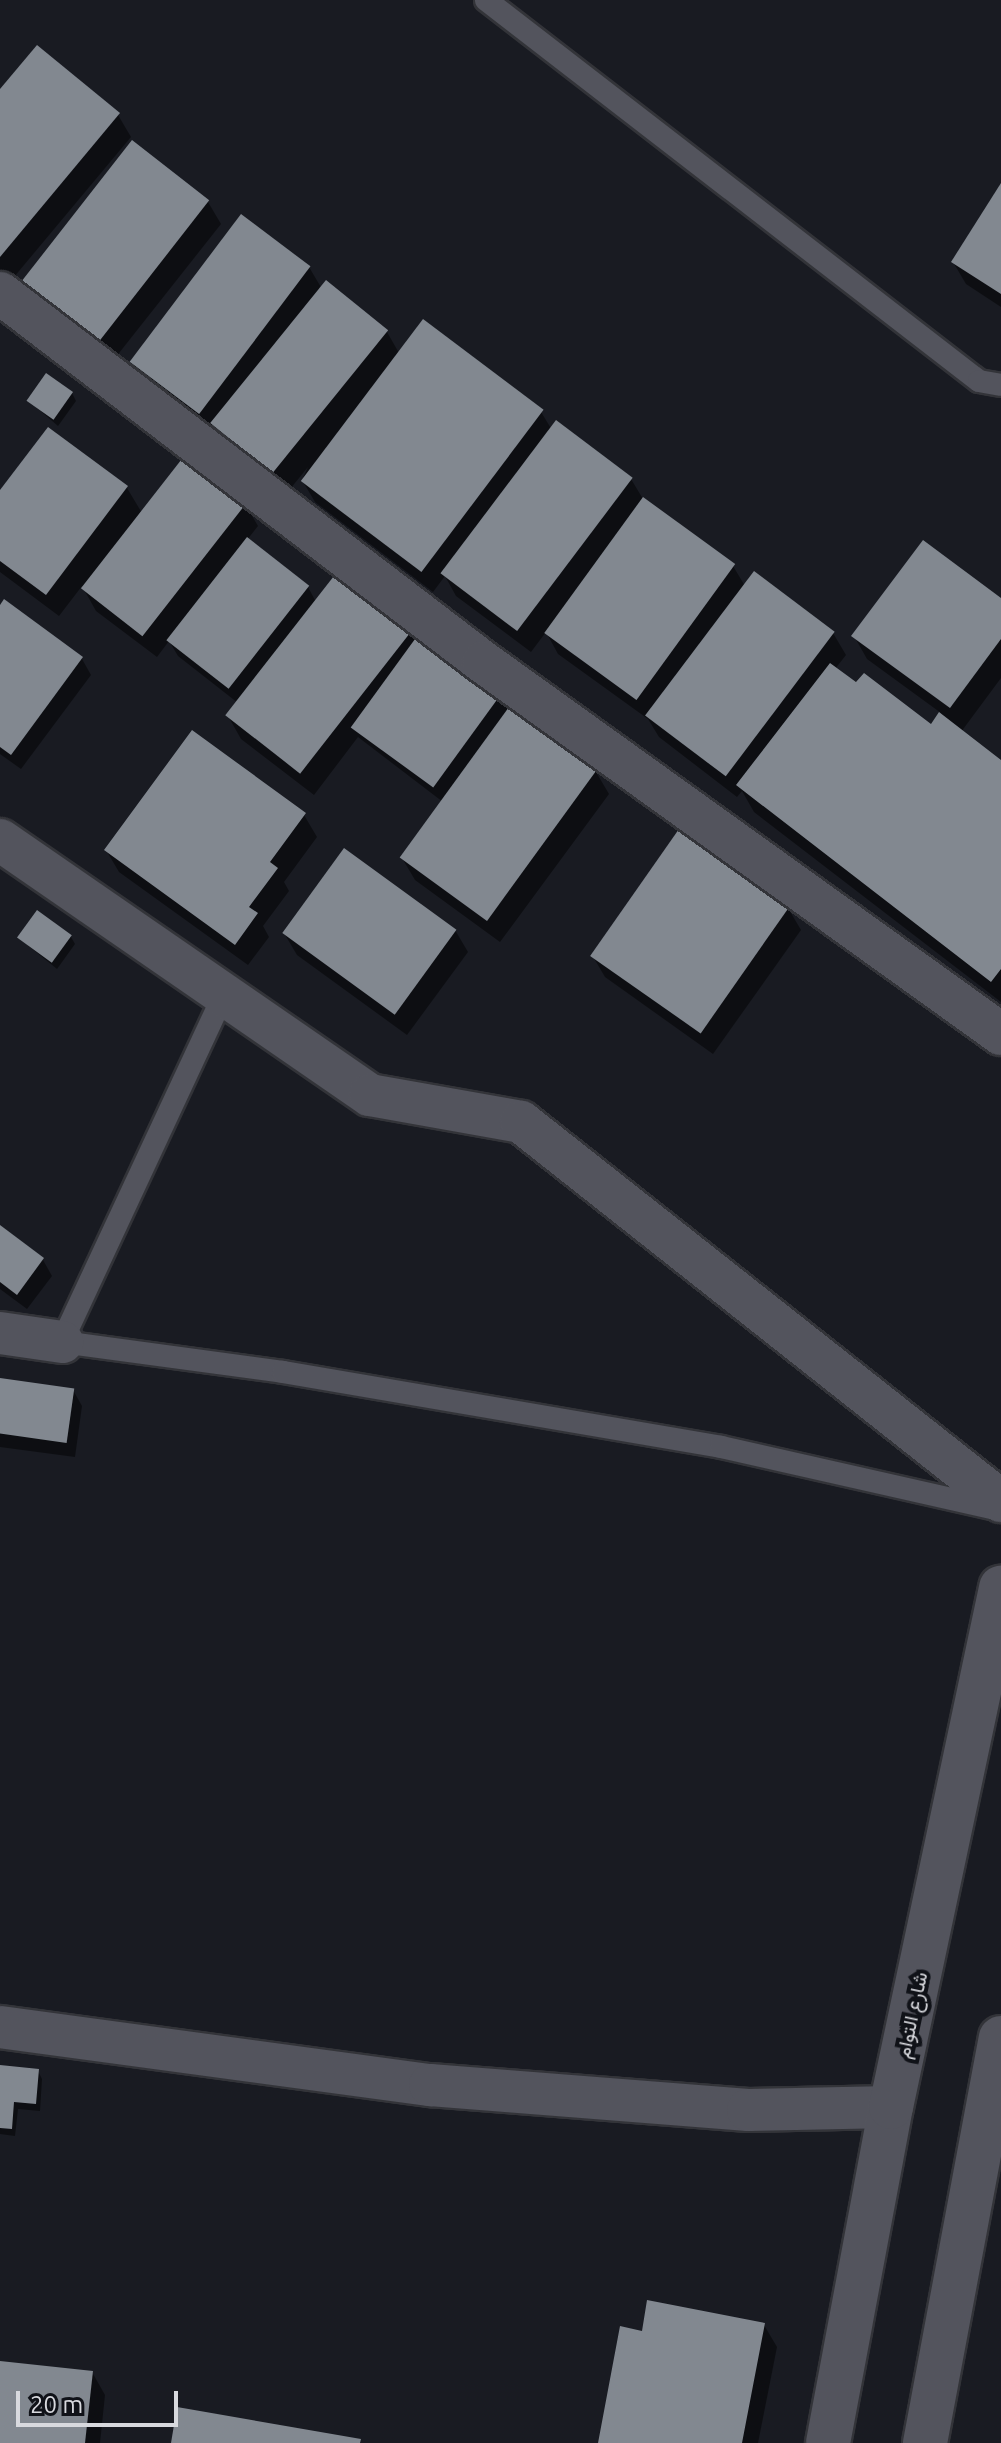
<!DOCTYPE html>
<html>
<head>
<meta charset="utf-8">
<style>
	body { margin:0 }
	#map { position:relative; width:1001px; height:2443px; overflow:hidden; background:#191b22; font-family:Ubuntu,Vazirmatn,sans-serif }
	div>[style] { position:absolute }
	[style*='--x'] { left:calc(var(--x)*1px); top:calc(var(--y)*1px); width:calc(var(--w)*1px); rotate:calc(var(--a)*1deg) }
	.shadow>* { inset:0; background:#0007 }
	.building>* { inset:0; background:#828890; transform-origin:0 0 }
	.roads { filter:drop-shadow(2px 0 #333439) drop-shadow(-2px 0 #333439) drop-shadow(0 2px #333439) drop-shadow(0 -2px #333439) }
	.lane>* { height:22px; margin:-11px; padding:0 11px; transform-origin:11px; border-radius:11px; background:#53545d }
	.street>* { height:42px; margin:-21px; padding:0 21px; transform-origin:21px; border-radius:21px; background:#53545d }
	.secondary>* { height:44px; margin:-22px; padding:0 22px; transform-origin:22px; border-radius:22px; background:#53545d }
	span { translate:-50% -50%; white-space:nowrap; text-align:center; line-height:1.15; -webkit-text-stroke:8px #101218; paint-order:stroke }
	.street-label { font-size:20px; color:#d8d9de }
	.scale { position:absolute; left:16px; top:2391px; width:162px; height:36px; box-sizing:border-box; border:4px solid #d8d9de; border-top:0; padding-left:10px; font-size:24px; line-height:28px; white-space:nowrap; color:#d8d9de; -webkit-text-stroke:6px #101218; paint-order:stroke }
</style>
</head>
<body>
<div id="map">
	<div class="shadow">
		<div style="clip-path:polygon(0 92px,118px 115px,131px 137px,9px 283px,0 276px)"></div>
		<div style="clip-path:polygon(132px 143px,208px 202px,221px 224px,108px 367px,19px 286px)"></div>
		<div style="clip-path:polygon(1001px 187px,1001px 307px,966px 284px,953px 262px)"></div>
		<div style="clip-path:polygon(309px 267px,322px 289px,326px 283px,387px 332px,399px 353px,541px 412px,552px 430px,631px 479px,643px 499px,733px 566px,745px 586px,833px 633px,846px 655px,835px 669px,931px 727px,941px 713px,867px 659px,854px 636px,1001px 600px,1001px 678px,961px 732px,1001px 762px,1001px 1002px,754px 812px,742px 791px,737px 797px,659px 737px,648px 719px,558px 654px,546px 632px,531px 652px,456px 596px,445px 576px,433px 592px,315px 502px,302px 480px,308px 467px,286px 494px,225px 444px,216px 430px,212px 435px,145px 384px,132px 362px)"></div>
		<div style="clip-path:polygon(72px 393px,76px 401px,58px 426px,29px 401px)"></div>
		<div style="clip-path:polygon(49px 429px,127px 488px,142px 513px,245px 504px,258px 526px,247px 540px,308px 587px,316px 602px,341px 570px,513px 705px,509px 710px,596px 772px,609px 794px,500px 942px,415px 880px,402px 858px,443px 802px,358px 737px,314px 795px,241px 739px,228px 716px,238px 703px,178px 656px,169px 641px,157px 657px,96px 611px,82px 586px,59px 616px,0 572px,0 494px)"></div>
		<div style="clip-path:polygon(5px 602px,82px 659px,91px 675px,21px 769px,0 754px,0 609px)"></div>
		<div style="clip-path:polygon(304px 815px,317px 837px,284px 882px,289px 891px,263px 926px,269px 937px,248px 965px,119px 872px,106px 850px)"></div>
		<div style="clip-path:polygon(788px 908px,801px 930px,713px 1054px,605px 977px,592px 955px)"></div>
		<div style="clip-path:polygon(455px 930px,468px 952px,407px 1035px,297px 955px,284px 933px)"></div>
		<div style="clip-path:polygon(71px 937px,75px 944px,57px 969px,19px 938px)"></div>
		<div style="clip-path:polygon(0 1227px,43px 1260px,52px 1276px,27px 1309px,0 1289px)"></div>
		<div style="clip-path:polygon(0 1380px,73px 1390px,82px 1406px,75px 1457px,0 1447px)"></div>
		<div style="clip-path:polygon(0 2067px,38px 2071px,42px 2079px,40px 2111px,18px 2109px,15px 2136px,0 2134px)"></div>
		<div style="clip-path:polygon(764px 2325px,777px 2347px,758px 2443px,600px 2443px,643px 2333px)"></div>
		<div style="clip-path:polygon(0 2363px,92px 2372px,105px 2395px,100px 2443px,0 2443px)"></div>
	</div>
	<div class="building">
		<div style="clip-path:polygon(37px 45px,120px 113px,0 257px,0 89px)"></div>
		<div style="left:132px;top:140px;width:98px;height:186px;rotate:38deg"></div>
		<div style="clip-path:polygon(1001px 183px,1001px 294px,951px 262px)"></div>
		<div style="left:241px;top:214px;width:87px;height:185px;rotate:37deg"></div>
		<div style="left:326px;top:280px;width:80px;height:184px;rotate:39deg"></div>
		<div style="left:423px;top:319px;width:151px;height:203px;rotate:37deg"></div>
		<div style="left:46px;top:373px;width:33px;height:34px;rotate:35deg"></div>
		<div style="left:556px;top:420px;width:96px;height:192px;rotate:37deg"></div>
		<div style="clip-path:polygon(48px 427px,128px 486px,46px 595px,0 561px,0 490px)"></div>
		<div style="left:185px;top:455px;width:78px;height:169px;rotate:38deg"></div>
		<div style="left:643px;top:497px;width:114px;height:168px;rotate:36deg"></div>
		<div style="left:247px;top:537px;width:79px;height:131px;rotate:38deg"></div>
		<div style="clip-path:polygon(923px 540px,1001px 598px,1001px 639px,950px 708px,851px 636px)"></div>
		<div style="left:341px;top:567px;width:95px;height:188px;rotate:38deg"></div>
		<div style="left:754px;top:571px;width:101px;height:181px;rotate:37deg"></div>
		<div style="clip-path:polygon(4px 599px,83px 657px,11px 755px,0 747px,0 605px)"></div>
		<div style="left:423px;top:628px;width:102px;height:123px;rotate:36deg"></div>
		<div style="clip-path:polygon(830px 663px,856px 682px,864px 673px,931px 724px,939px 712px,1001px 760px,1001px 969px,991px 982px,736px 785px)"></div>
		<div style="left:509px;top:707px;width:108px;height:186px;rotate:36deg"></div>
		<div style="clip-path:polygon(192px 730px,306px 813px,270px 862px,278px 868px,249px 907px,258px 913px,235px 945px,104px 850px)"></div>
		<div style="left:679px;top:829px;width:135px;height:155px;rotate:35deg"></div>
		<div style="left:344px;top:848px;width:139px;height:105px;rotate:36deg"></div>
		<div style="left:37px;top:910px;width:43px;height:34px;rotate:36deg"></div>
		<div style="clip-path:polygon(0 1225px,44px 1258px,17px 1295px,0 1282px)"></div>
		<div style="left:0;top:1378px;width:75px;height:55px;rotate:8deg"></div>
		<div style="clip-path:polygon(0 2065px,39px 2069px,36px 2104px,14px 2102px,12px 2129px,0 2128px)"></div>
		<div style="clip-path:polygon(647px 2300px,765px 2323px,742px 2443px,598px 2443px,620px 2326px,642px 2331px)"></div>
		<div style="clip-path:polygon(0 2361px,93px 2371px,85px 2443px,0 2443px)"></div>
		<div style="clip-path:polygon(177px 2407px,361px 2439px,360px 2443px,171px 2443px)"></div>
	</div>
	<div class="roads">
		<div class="lane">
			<div style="--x:486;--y:0;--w:623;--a:37.7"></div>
			<div style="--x:979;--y:381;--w:22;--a:10"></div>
			<div style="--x:224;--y:994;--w:384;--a:115"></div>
			<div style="--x:62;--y:1342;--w:223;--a:7.7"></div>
			<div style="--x:283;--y:1372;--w:444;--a:9.7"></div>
			<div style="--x:721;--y:1447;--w:282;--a:12.7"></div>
		</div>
		<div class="street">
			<div style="--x:0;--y:293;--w:608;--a:37.38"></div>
			<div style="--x:483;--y:662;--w:638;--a:35.68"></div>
			<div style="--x:0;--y:840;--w:449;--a:34.6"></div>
			<div style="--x:370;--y:1095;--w:153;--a:10.1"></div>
			<div style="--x:521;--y:1122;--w:612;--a:38.29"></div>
			<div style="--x:0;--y:1333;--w:63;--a:8.3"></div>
			<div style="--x:0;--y:2027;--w:434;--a:7.7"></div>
			<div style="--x:430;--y:2085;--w:319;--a:4.5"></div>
			<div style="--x:748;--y:2110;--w:143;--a:-1.2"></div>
		</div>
		<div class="secondary">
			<div style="--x:828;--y:2443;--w:342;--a:-79.4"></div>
			<div style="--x:891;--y:2107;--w:531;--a:-78.03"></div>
			<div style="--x:925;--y:2443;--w:412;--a:-79.4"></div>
		</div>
	</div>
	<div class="street-label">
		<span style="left:911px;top:2015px;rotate:-78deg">شارع التوام</span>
	</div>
	<div class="scale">20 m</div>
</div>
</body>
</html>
